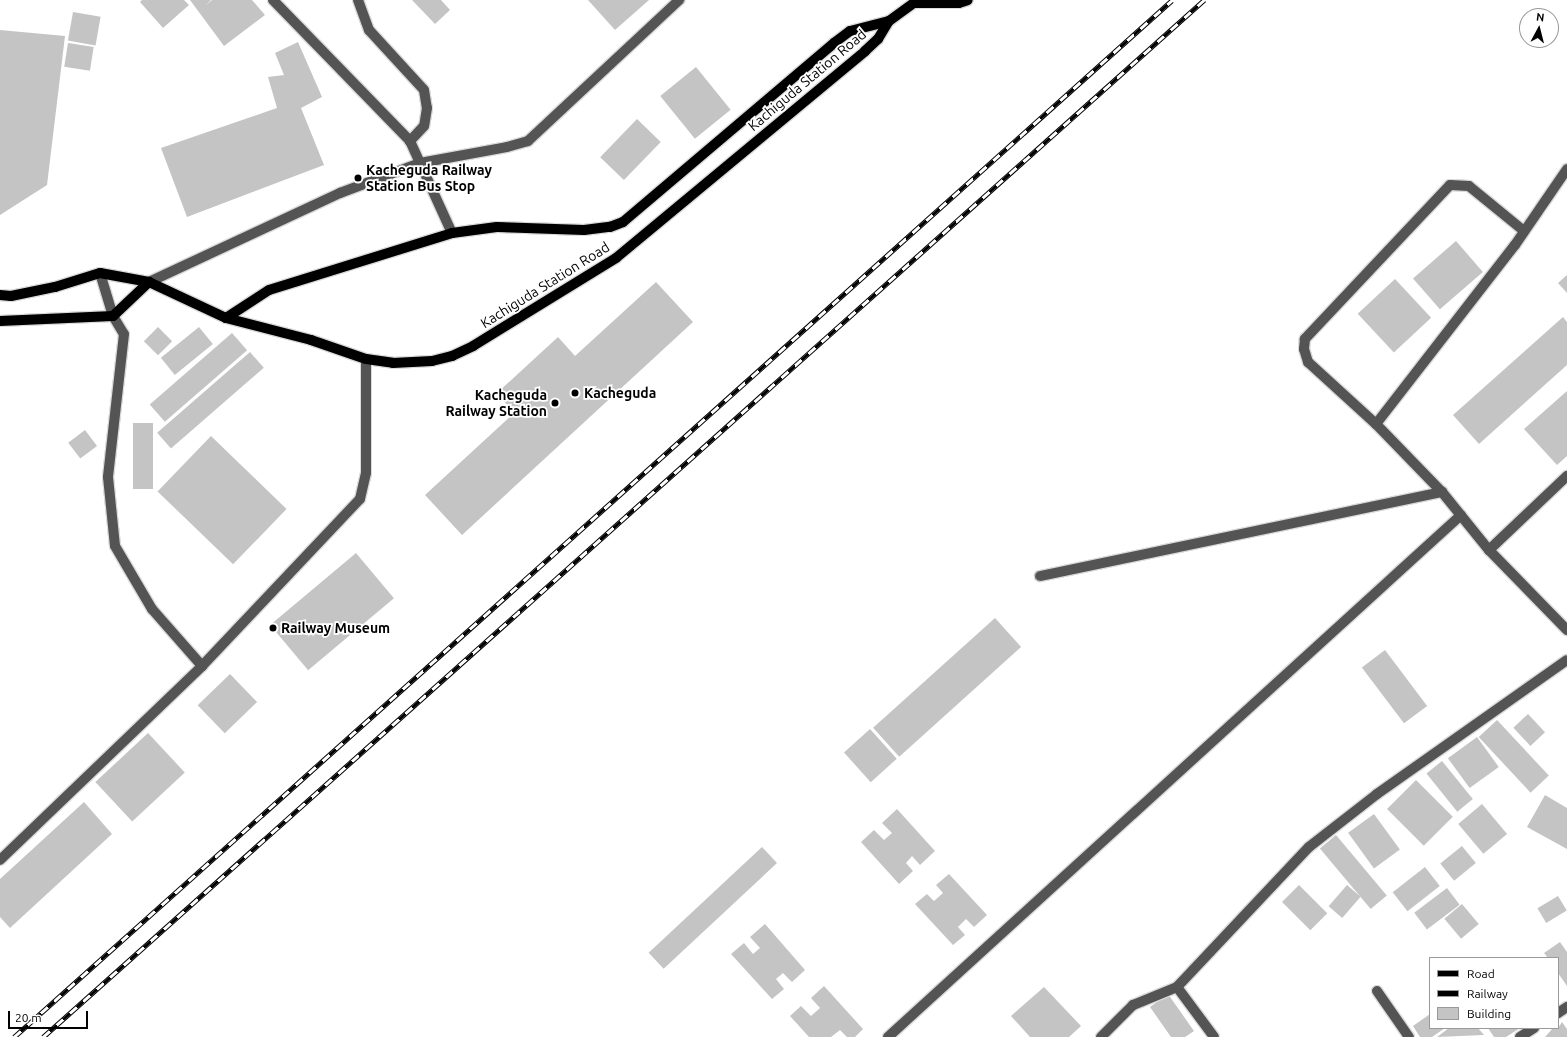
<!DOCTYPE html>
<html>
<head>
<meta charset="utf-8">
<style>
	body { margin:0 }
	#map { position:relative; width:1567px; height:1037px; overflow:hidden; background:#fff; font-family:Ubuntu,sans-serif }
	div>[style] { position:absolute }
	[style*='--x'] { left:calc(var(--x)*1px); top:calc(var(--y)*1px); width:calc(var(--w)*1px); rotate:calc(var(--a)*1deg) }
	.building>* { inset:0; background:#c4c4c4; transform-origin:0 0 }
	.roads { filter:drop-shadow(1px 0 #dbdbdb) drop-shadow(-1px 0 #dbdbdb) drop-shadow(0 1px #dbdbdb) drop-shadow(0 -1px #dbdbdb) }
	.minor>* { height:10px; margin:-5px; padding:0 5px; transform-origin:5px; border-radius:5px; background:#545454 }
	.major>* { height:10px; margin:-5px; padding:0 5px; transform-origin:5px; border-radius:5px; background:#000 }
	.rail>* { height:4.5px; margin-top:-2.25px; transform-origin:0; background:repeating-linear-gradient(90deg,#fff 0 9px,#000 0 18px); box-sizing:border-box; border-block:1px solid #000 }
	.dots>* { width:11px; height:11px; translate:-50% -50%; box-sizing:border-box; border:2px solid #fff; border-radius:50% }
	span { translate:-50% -50%; white-space:nowrap; text-align:center; line-height:1.15; -webkit-text-stroke:3.5px #fff; paint-order:stroke }
	.street-label { font-size:14px; color:#000 }
	.poi-label { font-size:14px; color:#000; font-weight:700 }
	.left { translate:0 -50%; text-align:left }
	.right { translate:-100% -50%; text-align:right }
	.legend { position:absolute; left:1429px; top:957px; width:130px; height:72px; box-sizing:border-box; background:#fff; border:1px solid #999; margin:0; padding:5px 7px; list-style:none; font-size:12px; color:#000 }
	.legend li { display:flex; align-items:center; gap:8px; height:20px }
	.legend b { width:20px; border:1px solid #999 }
	.north { position:absolute; left:1519px; top:8px; width:40px; height:40px; box-sizing:border-box; background:#fff; border:1px solid #999; border-radius:50%; rotate:7deg; font-size:11px; font-weight:700; line-height:16px; text-align:center; color:#000 }
	.north::after { content:''; display:block; margin:auto; width:14px; height:18px; background:#000; clip-path:polygon(50% 0,100% 100%,50% 72%,0 100%) }
	.scale { position:absolute; left:8px; top:1011px; width:80px; height:18px; box-sizing:border-box; border:2px solid #000; border-top:0; padding-left:5px; font-size:12px; line-height:14px; white-space:nowrap; color:#000; -webkit-text-stroke:3px #fff; paint-order:stroke }
</style>
</head>
<body>
<div id="map">
	<div class="building">
		<div style="clip-path:polygon(142px 0,184px 0,189px 5px,163px 28px,140px 2px)"></div>
		<div style="clip-path:polygon(190px 0,211px 0,205px 6px,212px 0,252px 0,265px 15px,224px 46px)"></div>
		<div style="clip-path:polygon(412px 0,441px 0,450px 10px,435px 24px)"></div>
		<div style="clip-path:polygon(588px 0,649px 0,615px 30px)"></div>
		<div style="left:73px;top:12px;width:28px;height:29px;rotate:10deg"></div>
		<div style="clip-path:polygon(0 30px,65px 36px,47px 185px,0 215px)"></div>
		<div style="clip-path:polygon(298px 42px,322px 97px,301px 108px,324px 165px,187px 217px,161px 148px,277px 108px,268px 77px,284px 75px,275px 53px)"></div>
		<div style="left:68px;top:43px;width:26px;height:24px;rotate:9deg"></div>
		<div style="left:696px;top:67px;width:55px;height:46px;rotate:51deg"></div>
		<div style="left:637px;top:119px;width:33px;height:53px;rotate:44deg"></div>
		<div style="left:1456px;top:241px;width:41px;height:57px;rotate:49deg"></div>
		<div style="clip-path:polygon(1567px 275px,1567px 293px,1558px 283px)"></div>
		<div style="left:1395px;top:279px;width:53px;height:51px;rotate:47deg"></div>
		<div style="clip-path:polygon(656px 282px,693px 322px,462px 535px,425px 495px,514px 413px,497px 393px,558px 337px,575px 356px)"></div>
		<div style="clip-path:polygon(1563px 317px,1567px 322px,1567px 365px,1479px 444px,1453px 415px)"></div>
		<div style="left:158px;top:327px;width:20px;height:20px;rotate:45deg"></div>
		<div style="left:199px;top:327px;width:22px;height:49px;rotate:51deg"></div>
		<div style="left:232px;top:333px;width:23px;height:109px;rotate:49deg"></div>
		<div style="left:250px;top:352px;width:21px;height:123px;rotate:49deg"></div>
		<div style="clip-path:polygon(1567px 391px,1567px 456px,1557px 465px,1524px 429px)"></div>
		<div style="left:133px;top:423px;width:20px;height:66px"></div>
		<div style="left:85px;top:430px;width:20px;height:21px;rotate:53deg"></div>
		<div style="left:211px;top:436px;width:105px;height:77px;rotate:44deg"></div>
		<div style="left:356px;top:553px;width:59px;height:112px;rotate:50deg"></div>
		<div style="left:995px;top:618px;width:39px;height:164px;rotate:48deg"></div>
		<div style="left:1385px;top:650px;width:70px;height:29px;rotate:53deg"></div>
		<div style="left:230px;top:674px;width:39px;height:45px;rotate:46deg"></div>
		<div style="left:1528px;top:714px;width:25px;height:20px;rotate:47deg"></div>
		<div style="left:1497px;top:720px;width:76px;height:25px;rotate:47deg"></div>
		<div style="left:870px;top:729px;width:40px;height:35px;rotate:48deg"></div>
		<div style="left:148px;top:733px;width:54px;height:72px;rotate:47deg"></div>
		<div style="left:1477px;top:737px;width:37px;height:36px;rotate:54deg"></div>
		<div style="left:1442px;top:761px;width:49px;height:20px;rotate:51deg"></div>
		<div style="left:1416px;top:780px;width:52px;height:41px;rotate:45deg"></div>
		<div style="clip-path:polygon(1545px 795px,1567px 808px,1567px 849px,1527px 827px)"></div>
		<div style="clip-path:polygon(84px 802px,112px 834px,10px 928px,0 917px,0 879px)"></div>
		<div style="left:1482px;top:804px;width:39px;height:31px;rotate:50deg"></div>
		<div style="clip-path:polygon(897px 809px,935px 851px,920px 865px,912px 856px,906px 863px,913px 871px,899px 884px,861px 842px,874px 830px,884px 840px,892px 833px,882px 823px)"></div>
		<div style="left:1374px;top:814px;width:44px;height:32px;rotate:54deg"></div>
		<div style="left:1336px;top:835px;width:79px;height:21px;rotate:50deg"></div>
		<div style="left:1462px;top:846px;width:22px;height:28px;rotate:51deg"></div>
		<div style="left:762px;top:847px;width:22px;height:155px;rotate:47deg"></div>
		<div style="left:1425px;top:867px;width:24px;height:41px;rotate:52deg"></div>
		<div style="clip-path:polygon(949px 874px,987px 915px,974px 927px,966px 919px,958px 927px,965px 935px,953px 945px,915px 904px,927px 894px,934px 901px,943px 893px,936px 885px)"></div>
		<div style="left:1299px;top:885px;width:40px;height:24px;rotate:45deg"></div>
		<div style="left:1347px;top:885px;width:18px;height:28px;rotate:41deg"></div>
		<div style="left:1447px;top:888px;width:21px;height:41px;rotate:53deg"></div>
		<div style="left:1558px;top:896px;width:17px;height:24px;rotate:59deg"></div>
		<div style="left:1462px;top:904px;width:26px;height:23px;rotate:50deg"></div>
		<div style="clip-path:polygon(765px 924px,805px 970px,792px 982px,783px 973px,776px 979px,784px 989px,772px 999px,731px 954px,744px 943px,753px 954px,760px 948px,750px 937px)"></div>
		<div style="clip-path:polygon(1560px 942px,1567px 952px,1567px 986px,1558px 973px,1558px 958px,1548px 958px,1544px 953px)"></div>
		<div style="clip-path:polygon(824px 986px,863px 1029px,855px 1037px,847px 1037px,840px 1030px,831px 1037px,809px 1037px,790px 1016px,801px 1006px,811px 1016px,820px 1008px,811px 998px)"></div>
		<div style="clip-path:polygon(1044px 987px,1081px 1026px,1069px 1037px,1030px 1037px,1011px 1016px)"></div>
		<div style="clip-path:polygon(1168px 994px,1194px 1031px,1185px 1037px,1171px 1037px,1150px 1007px)"></div>
		<div style="clip-path:polygon(1430px 1014px,1430px 1028px,1445px 1028px,1432px 1037px,1420px 1037px,1413px 1026px)"></div>
		<div style="clip-path:polygon(1562px 1022px,1567px 1029px,1567px 1037px,1545px 1037px,1553px 1028px,1558px 1028px)"></div>
		<div style="clip-path:polygon(1449px 1028px,1478px 1028px,1484px 1035px,1437px 1037px)"></div>
		<div style="clip-path:polygon(1488px 1028px,1520px 1028px,1506px 1037px,1494px 1037px)"></div>
	</div>
	<div class="roads">
		<div class="minor">
			<div style="--x:273;--y:0;--w:197;--a:45.8"></div>
			<div style="--x:410;--y:141;--w:101;--a:65.5"></div>
			<div style="--x:358;--y:0;--w:32;--a:70"></div>
			<div style="--x:369;--y:30;--w:81;--a:47.5"></div>
			<div style="--x:424;--y:90;--w:18;--a:81"></div>
			<div style="--x:427;--y:108;--w:18;--a:99"></div>
			<div style="--x:424;--y:126;--w:21;--a:133"></div>
			<div style="--x:1524;--y:231;--w:71;--a:-140.7"></div>
			<div style="--x:1469;--y:186;--w:19;--a:-177"></div>
			<div style="--x:1450;--y:185;--w:212;--a:133.3"></div>
			<div style="--x:1305;--y:339;--w:10;--a:96"></div>
			<div style="--x:1304;--y:349;--w:14;--a:73"></div>
			<div style="--x:1308;--y:362;--w:92;--a:42.4"></div>
			<div style="--x:1376;--y:424;--w:95;--a:45.9"></div>
			<div style="--x:1442;--y:492;--w:75;--a:51"></div>
			<div style="--x:1489;--y:550;--w:112;--a:45.7"></div>
			<div style="--x:100;--y:273;--w:45;--a:73.2"></div>
			<div style="--x:113;--y:316;--w:21;--a:59"></div>
			<div style="--x:124;--y:334;--w:144;--a:96.4"></div>
			<div style="--x:108;--y:477;--w:69;--a:84.2"></div>
			<div style="--x:115;--y:546;--w:73;--a:59.6"></div>
			<div style="--x:152;--y:609;--w:76;--a:48.7"></div>
			<div style="--x:149;--y:282;--w:211;--a:-25"></div>
			<div style="--x:340;--y:193;--w:85;--a:-20.6"></div>
			<div style="--x:420;--y:163;--w:88;--a:-10.4"></div>
			<div style="--x:507;--y:147;--w:22;--a:-16"></div>
			<div style="--x:528;--y:141;--w:207;--a:-43"></div>
			<div style="--x:1376;--y:424;--w:227;--a:-52.2"></div>
			<div style="--x:1515;--y:245;--w:92;--a:-55.6"></div>
			<div style="--x:1489;--y:550;--w:108;--a:-43.5"></div>
			<div style="--x:1040;--y:576;--w:411;--a:-11.8"></div>
			<div style="--x:0;--y:860;--w:280;--a:-43.8"></div>
			<div style="--x:202;--y:666;--w:230;--a:-46.6"></div>
			<div style="--x:360;--y:499;--w:27;--a:-77"></div>
			<div style="--x:366;--y:473;--w:114;--a:-90"></div>
			<div style="--x:1177;--y:987;--w:62;--a:53.5"></div>
			<div style="--x:1377;--y:991;--w:56;--a:55.2"></div>
			<div style="--x:1558;--y:1013;--w:11;--a:-34"></div>
			<div style="--x:888;--y:1037;--w:775;--a:-42.33"></div>
			<div style="--x:1101;--y:1037;--w:45;--a:-45"></div>
			<div style="--x:1133;--y:1005;--w:48;--a:-22.2"></div>
			<div style="--x:1177;--y:987;--w:192;--a:-46.7"></div>
			<div style="--x:1309;--y:847;--w:86;--a:-37.9"></div>
			<div style="--x:1377;--y:794;--w:232;--a:-35.2"></div>
			<div style="--x:1520;--y:1037;--w:17;--a:-33"></div>
		</div>
		<div class="major">
			<div style="--x:0;--y:295;--w:11;--a:5"></div>
			<div style="--x:11;--y:296;--w:45;--a:-11.6"></div>
			<div style="--x:55;--y:287;--w:47;--a:-17.3"></div>
			<div style="--x:100;--y:273;--w:50;--a:10.4"></div>
			<div style="--x:149;--y:282;--w:85;--a:25.1"></div>
			<div style="--x:226;--y:318;--w:88;--a:14.5"></div>
			<div style="--x:311;--y:340;--w:58;--a:19.1"></div>
			<div style="--x:366;--y:359;--w:27;--a:8"></div>
			<div style="--x:393;--y:363;--w:39;--a:-3"></div>
			<div style="--x:432;--y:361;--w:21;--a:-14"></div>
			<div style="--x:452;--y:356;--w:23;--a:-25"></div>
			<div style="--x:473;--y:346;--w:168;--a:-31.6"></div>
			<div style="--x:616;--y:258;--w:324;--a:-39.7"></div>
			<div style="--x:865;--y:51;--w:18;--a:-43"></div>
			<div style="--x:878;--y:39;--w:21;--a:-59"></div>
			<div style="--x:889;--y:21;--w:31;--a:-36"></div>
			<div style="--x:914;--y:3;--w:45;--a:0"></div>
			<div style="--x:959;--y:3;--w:9;--a:-18"></div>
			<div style="--x:226;--y:318;--w:51;--a:-33.1"></div>
			<div style="--x:269;--y:290;--w:192;--a:-17.3"></div>
			<div style="--x:452;--y:233;--w:45;--a:-7.6"></div>
			<div style="--x:497;--y:227;--w:87;--a:2"></div>
			<div style="--x:584;--y:230;--w:26;--a:-7"></div>
			<div style="--x:610;--y:227;--w:14;--a:-21"></div>
			<div style="--x:623;--y:222;--w:277;--a:-40.3"></div>
			<div style="--x:834;--y:43;--w:20;--a:-37"></div>
			<div style="--x:850;--y:31;--w:40;--a:-14.4"></div>
			<div style="--x:0;--y:321;--w:113;--a:-2.5"></div>
			<div style="--x:113;--y:316;--w:50;--a:-43.4"></div>
		</div>
	</div>
	<div class="rail">
		<div style="--x:14;--y:1037;--w:1554;--a:-41.84"></div>
		<div style="--x:43;--y:1037;--w:1557;--a:-41.77"></div>
	</div>
	<div class="dots">
		<div style="left:358px;top:178px;background:#000"></div>
		<div style="left:575px;top:393px;background:#000"></div>
		<div style="left:555px;top:403px;background:#000"></div>
		<div style="left:273px;top:628px;background:#000"></div>
	</div>
	<div class="street-label">
		<span style="left:807px;top:80px;rotate:-40deg">Kachiguda Station Road</span>
		<span style="left:545px;top:285px;rotate:-32deg">Kachiguda Station Road</span>
	</div>
	<div class="poi-label">
		<span class="left" style="left:366px;top:178px">Kacheguda Railway<br>Station Bus Stop</span>
		<span class="left" style="left:584px;top:393px">Kacheguda</span>
		<span class="right" style="left:547px;top:403px">Kacheguda<br>Railway Station</span>
		<span class="left" style="left:281px;top:628px">Railway Museum</span>
	</div>
	<ul class="legend">
	<li><b style="height:5px;background:#000"></b>Road</li>
	<li><b style="height:5px;background:#000"></b>Railway</li>
	<li><b style="height:11px;background:#c4c4c4"></b>Building</li>
	</ul>
	<div class="north">N</div>
	<div class="scale">20 m</div>
</div>
</body>
</html>
